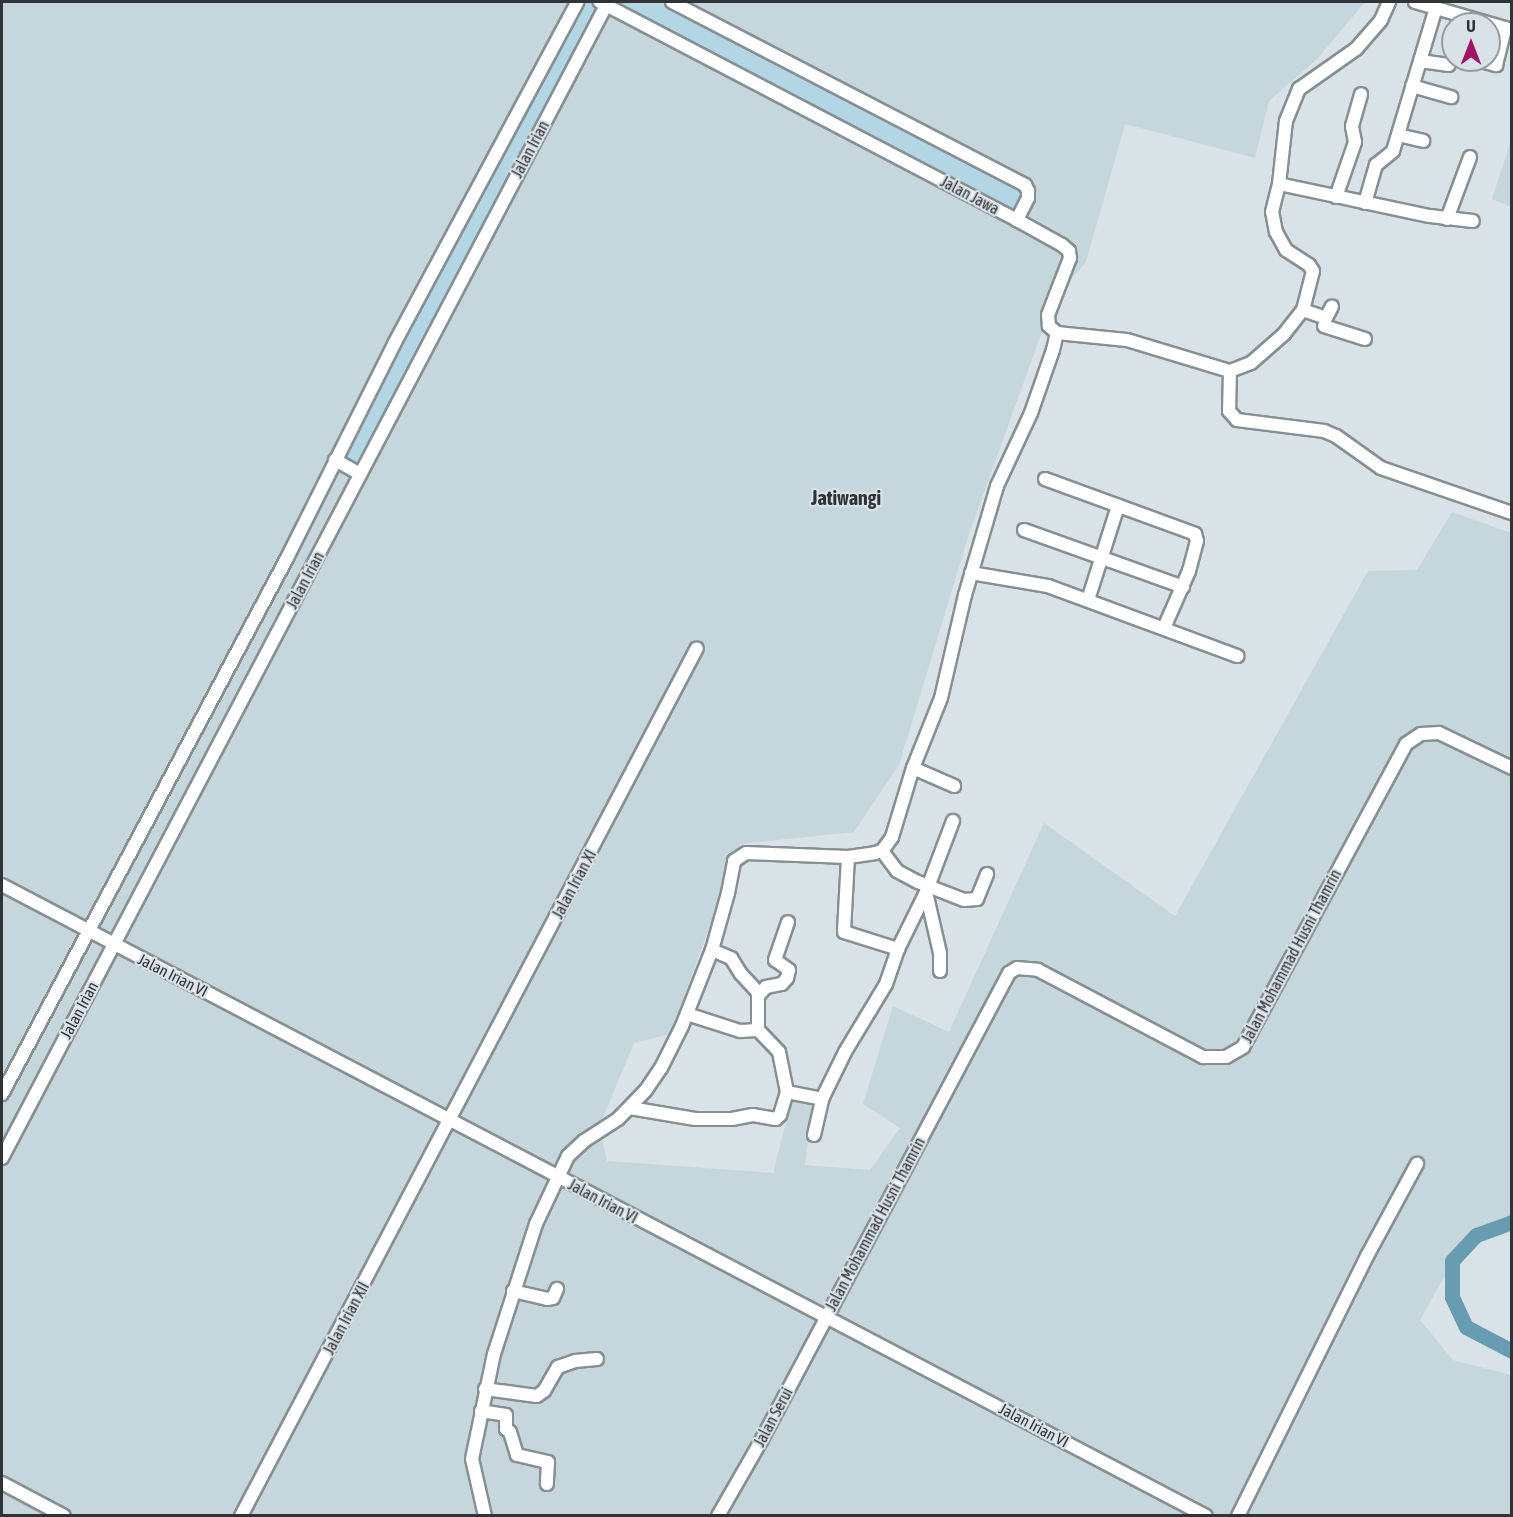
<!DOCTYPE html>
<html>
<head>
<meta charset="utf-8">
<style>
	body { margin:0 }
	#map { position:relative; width:1513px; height:1517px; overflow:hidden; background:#d9e2e6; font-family:"Asap Condensed",sans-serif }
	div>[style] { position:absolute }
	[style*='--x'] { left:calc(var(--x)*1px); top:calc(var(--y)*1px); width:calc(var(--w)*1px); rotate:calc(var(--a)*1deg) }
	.built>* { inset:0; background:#c5d6dd }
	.green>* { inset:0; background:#b3d6e5 }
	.river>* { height:15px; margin:-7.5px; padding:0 7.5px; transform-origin:7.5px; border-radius:7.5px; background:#679cb1 }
	.roads { filter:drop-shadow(2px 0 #878f93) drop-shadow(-2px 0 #878f93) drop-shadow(0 2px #878f93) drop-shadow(0 -2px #878f93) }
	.minor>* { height:12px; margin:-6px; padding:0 6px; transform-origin:6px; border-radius:6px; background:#fff }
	span { translate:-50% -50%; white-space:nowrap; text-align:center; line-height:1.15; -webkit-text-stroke:4.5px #d9e2e6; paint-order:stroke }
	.street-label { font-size:16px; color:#303436 }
	.quarter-label { font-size:20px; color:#303436; font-weight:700 }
	.frame { position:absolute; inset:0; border:3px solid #303436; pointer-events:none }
	.north { position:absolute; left:1441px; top:12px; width:60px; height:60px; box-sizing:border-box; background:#d9e2e6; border:2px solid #959ca0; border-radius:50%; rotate:0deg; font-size:16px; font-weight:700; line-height:24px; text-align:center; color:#303436 }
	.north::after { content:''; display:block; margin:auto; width:21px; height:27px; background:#9f1563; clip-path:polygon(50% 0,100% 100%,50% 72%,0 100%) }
</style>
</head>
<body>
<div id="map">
	<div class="built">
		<div style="clip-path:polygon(2px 2px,1365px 2px,1318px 58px,1269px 101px,1255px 158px,1125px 124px,1086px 262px,1053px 301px,969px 534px,899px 765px,854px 832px,740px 844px,670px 1034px,634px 1043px,599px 1127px,607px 1161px,773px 1173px,794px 1092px,813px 1097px,805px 1165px,870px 1170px,900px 1128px,863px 1104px,893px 1006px,949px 1032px,1044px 823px,1175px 916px,1368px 571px,1417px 570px,1452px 512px,1511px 533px,1511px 1216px,1468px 1234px,1420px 1320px,1453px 1360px,1511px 1375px,1511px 1515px,2px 1516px)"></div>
		<div style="clip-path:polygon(1511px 140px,1511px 207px,1492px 199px)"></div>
	</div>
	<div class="green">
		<div style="clip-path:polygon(577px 2px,672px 2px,1025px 185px,1017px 220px,606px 5px,360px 474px,335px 460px)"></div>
	</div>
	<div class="river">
		<div style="--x:1512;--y:1222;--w:38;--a:160"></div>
		<div style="--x:1476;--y:1235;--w:35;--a:133"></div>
		<div style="--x:1452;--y:1261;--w:36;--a:90"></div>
		<div style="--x:1452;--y:1297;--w:33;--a:65"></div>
		<div style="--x:1466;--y:1327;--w:52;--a:27.6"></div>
	</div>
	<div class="roads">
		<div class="minor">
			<div style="--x:672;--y:2;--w:398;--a:27.4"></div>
			<div style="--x:1025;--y:185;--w:7;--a:63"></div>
			<div style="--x:1028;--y:191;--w:7;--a:90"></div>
			<div style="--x:1028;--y:198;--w:25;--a:117"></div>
			<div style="--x:1415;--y:2;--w:101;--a:16.1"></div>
			<div style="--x:1420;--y:61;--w:29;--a:8"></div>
			<div style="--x:1481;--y:61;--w:16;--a:15"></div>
			<div style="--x:1496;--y:65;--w:38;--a:-76"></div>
			<div style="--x:1412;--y:86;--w:41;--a:15.8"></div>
			<div style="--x:1398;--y:135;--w:26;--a:13"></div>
			<div style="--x:1279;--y:184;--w:154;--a:12"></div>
			<div style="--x:1430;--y:216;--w:43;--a:6.6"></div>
			<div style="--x:1336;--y:197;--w:58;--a:-70.9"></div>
			<div style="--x:1355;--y:142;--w:16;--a:-101"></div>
			<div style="--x:1352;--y:126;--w:33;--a:-74"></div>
			<div style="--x:1365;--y:203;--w:40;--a:-74"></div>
			<div style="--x:1376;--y:165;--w:22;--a:-39"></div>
			<div style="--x:1393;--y:151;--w:149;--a:-73.3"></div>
			<div style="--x:1447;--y:219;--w:66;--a:-69.6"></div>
			<div style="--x:1303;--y:310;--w:24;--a:19"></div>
			<div style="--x:1326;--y:318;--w:13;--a:-63"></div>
			<div style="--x:1324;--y:326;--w:43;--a:17.6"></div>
			<div style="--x:1057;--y:333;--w:70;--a:5.7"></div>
			<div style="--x:1127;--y:340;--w:108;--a:16.8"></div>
			<div style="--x:1230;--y:371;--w:22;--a:-21"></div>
			<div style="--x:1251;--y:363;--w:44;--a:-41.3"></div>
			<div style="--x:1284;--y:334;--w:31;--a:-52"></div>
			<div style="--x:1303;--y:310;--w:40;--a:-75.6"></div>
			<div style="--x:1313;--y:271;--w:7;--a:-124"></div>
			<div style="--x:1309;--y:265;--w:27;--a:-147"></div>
			<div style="--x:1286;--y:250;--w:21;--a:-119"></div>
			<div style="--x:1276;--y:232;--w:20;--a:-101"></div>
			<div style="--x:1272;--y:212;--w:29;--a:-76"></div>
			<div style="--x:1279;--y:184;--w:63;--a:-83.7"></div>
			<div style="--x:1286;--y:121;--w:35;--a:-68"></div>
			<div style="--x:1299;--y:89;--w:70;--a:-35.1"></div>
			<div style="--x:1356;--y:49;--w:38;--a:-49"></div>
			<div style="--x:1381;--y:20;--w:20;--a:-66"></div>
			<div style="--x:1230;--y:371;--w:40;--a:91.4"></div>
			<div style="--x:1229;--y:411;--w:12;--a:48"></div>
			<div style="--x:1237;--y:420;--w:88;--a:7.2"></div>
			<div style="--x:1324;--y:431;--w:13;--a:23"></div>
			<div style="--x:1336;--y:436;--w:55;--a:35.4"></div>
			<div style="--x:1381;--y:468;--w:139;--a:19"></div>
			<div style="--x:335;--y:460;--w:29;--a:29"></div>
			<div style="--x:1045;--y:479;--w:160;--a:20.1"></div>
			<div style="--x:1195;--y:534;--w:7;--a:74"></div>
			<div style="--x:1197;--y:541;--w:31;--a:105"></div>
			<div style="--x:1189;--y:571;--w:62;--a:113.7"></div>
			<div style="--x:1024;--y:530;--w:169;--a:19.7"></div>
			<div style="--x:971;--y:573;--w:78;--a:9.6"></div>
			<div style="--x:1048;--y:586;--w:202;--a:20.3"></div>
			<div style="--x:1088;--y:600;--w:99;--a:-72.3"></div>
			<div style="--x:913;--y:768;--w:45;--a:23.7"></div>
			<div style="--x:882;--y:851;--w:25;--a:53"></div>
			<div style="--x:897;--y:871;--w:24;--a:28"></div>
			<div style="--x:918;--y:882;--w:49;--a:21.4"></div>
			<div style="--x:964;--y:900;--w:13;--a:-4"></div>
			<div style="--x:977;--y:899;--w:27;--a:-68"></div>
			<div style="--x:848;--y:857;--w:75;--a:93.1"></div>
			<div style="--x:844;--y:932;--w:57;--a:17.5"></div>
			<div style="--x:2;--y:885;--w:1359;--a:27.66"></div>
			<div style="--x:926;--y:892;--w:63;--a:77.1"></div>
			<div style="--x:940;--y:953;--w:18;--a:90"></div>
			<div style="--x:712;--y:950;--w:21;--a:23"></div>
			<div style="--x:731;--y:958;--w:19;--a:58"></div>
			<div style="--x:741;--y:974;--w:25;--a:47"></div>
			<div style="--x:758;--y:992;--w:38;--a:90"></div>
			<div style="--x:758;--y:1030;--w:30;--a:46"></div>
			<div style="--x:779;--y:1052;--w:41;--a:78.7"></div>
			<div style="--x:758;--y:996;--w:12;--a:-48"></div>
			<div style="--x:766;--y:987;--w:16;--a:-11"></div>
			<div style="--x:782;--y:984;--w:8;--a:-50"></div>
			<div style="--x:787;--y:978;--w:8;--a:-76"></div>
			<div style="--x:789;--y:970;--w:17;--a:-144"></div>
			<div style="--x:775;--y:960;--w:40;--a:-71.1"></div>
			<div style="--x:687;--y:1014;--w:56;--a:17.8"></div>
			<div style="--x:740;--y:1031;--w:18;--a:-3"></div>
			<div style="--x:2;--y:1094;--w:607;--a:-62"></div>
			<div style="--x:287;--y:558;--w:239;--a:-63.4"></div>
			<div style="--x:394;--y:344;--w:388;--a:-61.8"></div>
			<div style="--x:630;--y:1108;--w:66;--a:9.6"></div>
			<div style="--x:695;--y:1119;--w:37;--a:0"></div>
			<div style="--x:732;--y:1119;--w:21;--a:-11"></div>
			<div style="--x:753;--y:1115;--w:23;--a:10"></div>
			<div style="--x:776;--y:1119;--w:6;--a:-45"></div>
			<div style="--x:780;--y:1115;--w:24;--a:-73"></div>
			<div style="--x:787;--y:1092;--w:36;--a:11"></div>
			<div style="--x:822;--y:1099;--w:52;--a:-63.9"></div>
			<div style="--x:845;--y:1052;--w:79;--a:-58.9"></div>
			<div style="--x:886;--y:984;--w:37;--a:-71"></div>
			<div style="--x:898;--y:949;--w:64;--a:-63.8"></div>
			<div style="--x:926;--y:892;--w:76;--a:-69.2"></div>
			<div style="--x:814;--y:1135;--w:37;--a:-77"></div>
			<div style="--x:2;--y:1158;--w:1305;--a:-62.34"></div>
			<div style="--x:513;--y:1291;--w:35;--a:13"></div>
			<div style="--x:547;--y:1299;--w:6;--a:-9"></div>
			<div style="--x:553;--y:1298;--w:10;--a:-66"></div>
			<div style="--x:485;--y:1389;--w:52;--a:7.7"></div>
			<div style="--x:537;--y:1396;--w:9;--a:-36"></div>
			<div style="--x:544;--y:1391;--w:28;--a:-60"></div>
			<div style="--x:558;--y:1367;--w:18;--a:-19"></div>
			<div style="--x:575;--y:1361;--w:22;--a:-5"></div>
			<div style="--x:481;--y:1411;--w:25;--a:9"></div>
			<div style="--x:506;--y:1415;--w:14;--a:90"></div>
			<div style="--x:506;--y:1429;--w:5;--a:37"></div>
			<div style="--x:510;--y:1432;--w:24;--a:73"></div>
			<div style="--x:517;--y:1455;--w:32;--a:13"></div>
			<div style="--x:548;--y:1462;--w:22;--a:93"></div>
			<div style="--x:2;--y:1483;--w:70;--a:28"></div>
			<div style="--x:241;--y:1516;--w:980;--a:-62.29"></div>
			<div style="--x:485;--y:1516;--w:58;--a:-102.8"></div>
			<div style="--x:472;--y:1459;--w:107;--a:-78.2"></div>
			<div style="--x:494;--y:1354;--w:137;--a:-72.1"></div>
			<div style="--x:536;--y:1224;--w:75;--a:-64.8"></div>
			<div style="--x:568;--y:1156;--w:22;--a:-43"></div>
			<div style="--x:584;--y:1141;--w:40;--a:-32.9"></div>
			<div style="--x:618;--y:1119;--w:40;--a:-46"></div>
			<div style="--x:646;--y:1090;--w:27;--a:-56"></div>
			<div style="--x:661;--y:1068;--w:47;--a:-63.4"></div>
			<div style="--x:682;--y:1026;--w:82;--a:-68.5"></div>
			<div style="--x:712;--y:950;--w:59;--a:-74.3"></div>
			<div style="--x:728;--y:893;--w:33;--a:-79"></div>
			<div style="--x:734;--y:861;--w:14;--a:-34"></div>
			<div style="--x:746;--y:853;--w:102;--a:2.2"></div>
			<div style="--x:848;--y:857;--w:27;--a:-8"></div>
			<div style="--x:875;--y:853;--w:7;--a:-16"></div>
			<div style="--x:882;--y:851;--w:17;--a:-54"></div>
			<div style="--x:892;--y:837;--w:72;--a:-73.1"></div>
			<div style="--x:913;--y:768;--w:75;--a:-68.2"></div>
			<div style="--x:941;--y:698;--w:106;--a:-76.9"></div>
			<div style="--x:965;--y:595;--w:114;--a:-73.6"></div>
			<div style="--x:997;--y:486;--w:81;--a:-65"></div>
			<div style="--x:1031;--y:413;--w:67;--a:-70.8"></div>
			<div style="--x:1053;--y:350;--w:17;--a:-77"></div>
			<div style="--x:1057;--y:333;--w:11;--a:-139"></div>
			<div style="--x:1049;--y:326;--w:11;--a:-95"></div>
			<div style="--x:1048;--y:315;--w:61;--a:-68.9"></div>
			<div style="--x:1070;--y:258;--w:7;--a:-98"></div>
			<div style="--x:1069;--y:251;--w:9;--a:-139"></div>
			<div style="--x:1062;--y:245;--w:51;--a:-150.9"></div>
			<div style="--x:1017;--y:220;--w:471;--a:-152.4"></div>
			<div style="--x:718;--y:1516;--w:86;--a:-60.2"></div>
			<div style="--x:761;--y:1441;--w:530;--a:-62.08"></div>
			<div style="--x:1009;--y:973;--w:9;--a:-32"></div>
			<div style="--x:1017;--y:968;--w:21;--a:5"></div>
			<div style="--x:1038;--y:970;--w:187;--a:27.8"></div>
			<div style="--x:1203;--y:1057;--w:23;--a:0"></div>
			<div style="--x:1226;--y:1057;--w:20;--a:-30"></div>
			<div style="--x:1243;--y:1047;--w:344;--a:-61.7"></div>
			<div style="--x:1406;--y:744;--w:18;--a:-34"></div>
			<div style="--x:1421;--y:734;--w:18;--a:-3"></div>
			<div style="--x:1439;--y:733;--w:81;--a:25.6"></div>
			<div style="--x:1238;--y:1516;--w:290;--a:-63.6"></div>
			<div style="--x:1367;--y:1256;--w:105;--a:-61.5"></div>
		</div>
	</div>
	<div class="street-label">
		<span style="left:530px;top:149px;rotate:-62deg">Jalan Irian</span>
		<span style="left:970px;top:195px;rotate:28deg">Jalan Jawa</span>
		<span style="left:305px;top:580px;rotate:-62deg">Jalan Irian</span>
		<span style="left:574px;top:884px;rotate:-62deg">Jalan Irian XI</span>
		<span style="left:1291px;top:956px;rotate:-62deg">Jalan Mohammad Husni Thamrin</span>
		<span style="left:173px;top:975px;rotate:27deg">Jalan Irian VI</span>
		<span style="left:79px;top:1010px;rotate:-62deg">Jalan Irian</span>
		<span style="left:603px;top:1201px;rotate:28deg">Jalan Irian VI</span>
		<span style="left:875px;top:1224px;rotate:-62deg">Jalan Mohammad Husni Thamrin</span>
		<span style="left:346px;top:1318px;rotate:-62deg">Jalan Irian XII</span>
		<span style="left:773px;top:1417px;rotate:-62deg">Jalan Serui</span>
		<span style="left:1034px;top:1425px;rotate:28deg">Jalan Irian VI</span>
	</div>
	<div class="quarter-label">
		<span style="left:846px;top:497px">Jatiwangi</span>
	</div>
	<div class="frame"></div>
	<div class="north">U</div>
</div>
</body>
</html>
